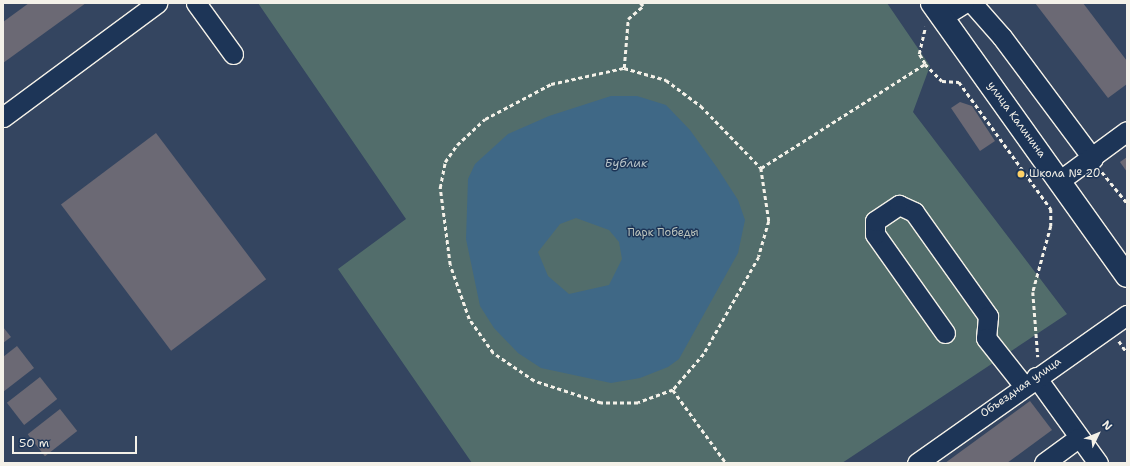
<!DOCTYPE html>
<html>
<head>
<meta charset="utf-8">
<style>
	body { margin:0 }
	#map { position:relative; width:1130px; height:466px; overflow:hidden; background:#344560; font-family:"Shantell Sans",sans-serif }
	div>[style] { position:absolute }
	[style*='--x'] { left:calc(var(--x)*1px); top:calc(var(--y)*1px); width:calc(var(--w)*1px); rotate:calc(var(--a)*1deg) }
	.green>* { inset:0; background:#526d6b }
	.water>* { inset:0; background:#3f6886 }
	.building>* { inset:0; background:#6b6974; transform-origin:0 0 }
	.path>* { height:2.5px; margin-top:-1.25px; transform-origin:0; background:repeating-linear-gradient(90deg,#f4f1e8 0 4px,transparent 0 7px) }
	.roads { filter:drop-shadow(1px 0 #f4f1e8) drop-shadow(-1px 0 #f4f1e8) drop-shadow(0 1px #f4f1e8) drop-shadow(0 -1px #f4f1e8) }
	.minor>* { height:19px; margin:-9.5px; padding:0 9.5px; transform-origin:9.5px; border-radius:9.5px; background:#1d3557 }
	.major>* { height:22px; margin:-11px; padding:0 11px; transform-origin:11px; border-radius:11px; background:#1d3557 }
	.dots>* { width:11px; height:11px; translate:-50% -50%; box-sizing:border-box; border:2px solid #1d3557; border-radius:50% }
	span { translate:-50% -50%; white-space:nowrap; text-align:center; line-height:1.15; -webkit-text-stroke:3px #1d3557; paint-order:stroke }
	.street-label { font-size:11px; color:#f4f1e8 }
	.poi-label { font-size:11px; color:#f4f1e8 }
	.left { translate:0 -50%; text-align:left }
	.park-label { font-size:11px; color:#bbc3bc }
	.water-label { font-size:12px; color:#b5c1c6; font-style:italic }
	.frame { position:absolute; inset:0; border:4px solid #f4f1e8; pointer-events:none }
	.north { position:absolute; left:1078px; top:414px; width:40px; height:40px; -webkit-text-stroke:3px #1d3557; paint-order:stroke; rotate:47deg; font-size:11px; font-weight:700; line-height:16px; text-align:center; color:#f4f1e8 }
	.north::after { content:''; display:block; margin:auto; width:14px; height:18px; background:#f4f1e8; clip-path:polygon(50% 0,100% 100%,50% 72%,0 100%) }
	.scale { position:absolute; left:12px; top:436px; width:125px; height:18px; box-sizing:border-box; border:2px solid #f4f1e8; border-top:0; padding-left:5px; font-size:12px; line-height:14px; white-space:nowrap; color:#f4f1e8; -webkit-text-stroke:3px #1d3557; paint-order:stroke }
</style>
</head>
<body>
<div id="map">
	<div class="green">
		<div style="clip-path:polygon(258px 3px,887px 3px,930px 66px,913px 112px,1067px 314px,842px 463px,472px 463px,338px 269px,406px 219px)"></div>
	</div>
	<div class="water">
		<div style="clip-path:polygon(evenodd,611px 96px,637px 96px,666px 105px,690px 130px,718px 169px,738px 200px,745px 220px,738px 253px,679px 359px,668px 367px,640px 378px,611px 383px,541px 368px,518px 353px,494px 328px,480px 306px,466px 239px,468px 179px,475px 164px,508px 134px,549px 116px,611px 96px,576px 218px,609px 230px,619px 242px,622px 259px,609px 285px,569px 294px,548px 276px,538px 252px,560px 224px,576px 218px)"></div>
	</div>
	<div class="building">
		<div style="clip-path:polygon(29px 3px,86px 3px,3px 63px,3px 22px)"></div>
		<div style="clip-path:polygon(1035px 3px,1083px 3px,1127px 61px,1127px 84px,1108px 98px)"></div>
		<div style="clip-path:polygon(960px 102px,972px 106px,995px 141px,980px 151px,951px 108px)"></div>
		<div style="left:156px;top:133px;width:183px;height:119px;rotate:53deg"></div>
		<div style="clip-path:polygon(1127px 157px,1127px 172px,1120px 162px)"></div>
		<div style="clip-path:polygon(3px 327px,11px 337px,3px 343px)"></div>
		<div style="clip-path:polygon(17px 346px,34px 368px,3px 392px,3px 357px)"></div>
		<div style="left:40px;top:377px;width:28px;height:42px;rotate:52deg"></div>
		<div style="clip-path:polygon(1030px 401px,1052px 430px,1007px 463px,945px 463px)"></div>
		<div style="left:60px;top:409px;width:28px;height:41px;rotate:52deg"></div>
	</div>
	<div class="path">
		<div style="--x:925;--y:64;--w:24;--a:45"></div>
		<div style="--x:942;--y:81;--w:17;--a:3"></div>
		<div style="--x:959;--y:82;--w:157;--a:54.1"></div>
		<div style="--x:1051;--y:209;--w:17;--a:90"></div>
		<div style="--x:1051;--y:226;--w:68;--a:105.3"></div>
		<div style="--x:1033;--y:292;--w:65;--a:85.6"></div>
		<div style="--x:624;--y:68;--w:49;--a:-85.3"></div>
		<div style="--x:628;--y:19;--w:20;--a:-41"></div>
		<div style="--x:643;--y:6;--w:4;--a:-135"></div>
		<div style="--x:761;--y:168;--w:194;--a:-32.4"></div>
		<div style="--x:925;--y:64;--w:12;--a:-121"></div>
		<div style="--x:919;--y:54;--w:28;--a:-77"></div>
		<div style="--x:1102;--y:172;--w:40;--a:51"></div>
		<div style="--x:1119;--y:341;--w:14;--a:56"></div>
		<div style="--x:673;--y:390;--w:37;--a:160"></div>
		<div style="--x:638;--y:403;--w:37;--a:180"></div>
		<div style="--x:601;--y:403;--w:71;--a:-161.8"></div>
		<div style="--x:534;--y:381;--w:50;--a:-145.7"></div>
		<div style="--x:493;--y:353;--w:42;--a:-125.2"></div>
		<div style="--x:469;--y:319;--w:57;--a:-109.4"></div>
		<div style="--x:450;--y:265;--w:78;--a:-97.4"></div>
		<div style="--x:440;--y:188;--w:26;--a:-79"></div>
		<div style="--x:445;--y:162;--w:21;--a:-55"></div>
		<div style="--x:457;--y:145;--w:38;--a:-43"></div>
		<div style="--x:485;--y:119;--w:75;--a:-27.9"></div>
		<div style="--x:551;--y:84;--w:75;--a:-12.4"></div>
		<div style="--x:624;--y:68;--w:44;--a:15.9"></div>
		<div style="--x:666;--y:80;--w:44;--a:36.6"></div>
		<div style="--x:701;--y:106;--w:86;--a:45.9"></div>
		<div style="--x:761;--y:168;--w:54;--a:81.4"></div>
		<div style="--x:769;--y:221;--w:37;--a:106"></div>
		<div style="--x:759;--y:257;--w:112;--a:119.6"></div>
		<div style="--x:704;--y:354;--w:48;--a:130.7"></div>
		<div style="--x:673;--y:390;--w:90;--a:54"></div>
	</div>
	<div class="roads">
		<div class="minor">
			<div style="--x:196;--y:3;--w:63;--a:54"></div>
			<div style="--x:972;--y:3;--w:45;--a:48.6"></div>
			<div style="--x:1002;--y:37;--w:152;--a:53.3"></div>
			<div style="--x:942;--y:17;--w:26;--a:-32"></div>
			<div style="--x:3;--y:117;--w:192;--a:-36.5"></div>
			<div style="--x:1059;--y:181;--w:84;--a:-36.3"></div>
			<div style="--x:945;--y:333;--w:121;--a:-125.3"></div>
			<div style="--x:875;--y:234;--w:13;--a:-90"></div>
			<div style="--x:875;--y:221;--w:29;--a:-34"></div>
			<div style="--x:899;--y:205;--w:17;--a:25"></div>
			<div style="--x:914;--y:212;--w:128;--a:54.6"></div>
			<div style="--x:988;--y:316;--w:22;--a:95"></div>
			<div style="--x:986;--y:338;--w:61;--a:51.6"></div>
			<div style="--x:1036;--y:377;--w:106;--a:54.2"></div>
			<div style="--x:917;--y:463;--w:257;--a:-35.2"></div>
			<div style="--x:1044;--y:463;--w:42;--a:-36.3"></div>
		</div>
		<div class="major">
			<div style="--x:932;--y:3;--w:335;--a:54.5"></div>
		</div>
	</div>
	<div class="dots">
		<div style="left:1021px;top:174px;background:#ffd166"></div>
	</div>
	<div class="street-label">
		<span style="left:1016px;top:120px;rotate:54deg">улица Калинина</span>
		<span style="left:1021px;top:388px;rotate:-35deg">Объездная улица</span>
	</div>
	<div class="poi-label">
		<span class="left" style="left:1029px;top:174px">Школа № 20</span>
	</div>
	<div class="park-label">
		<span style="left:663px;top:233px">Парк Победы</span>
	</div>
	<div class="water-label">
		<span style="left:626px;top:164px">Бублик</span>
	</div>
	<div class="frame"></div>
	<div class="north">N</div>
	<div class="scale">50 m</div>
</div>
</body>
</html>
